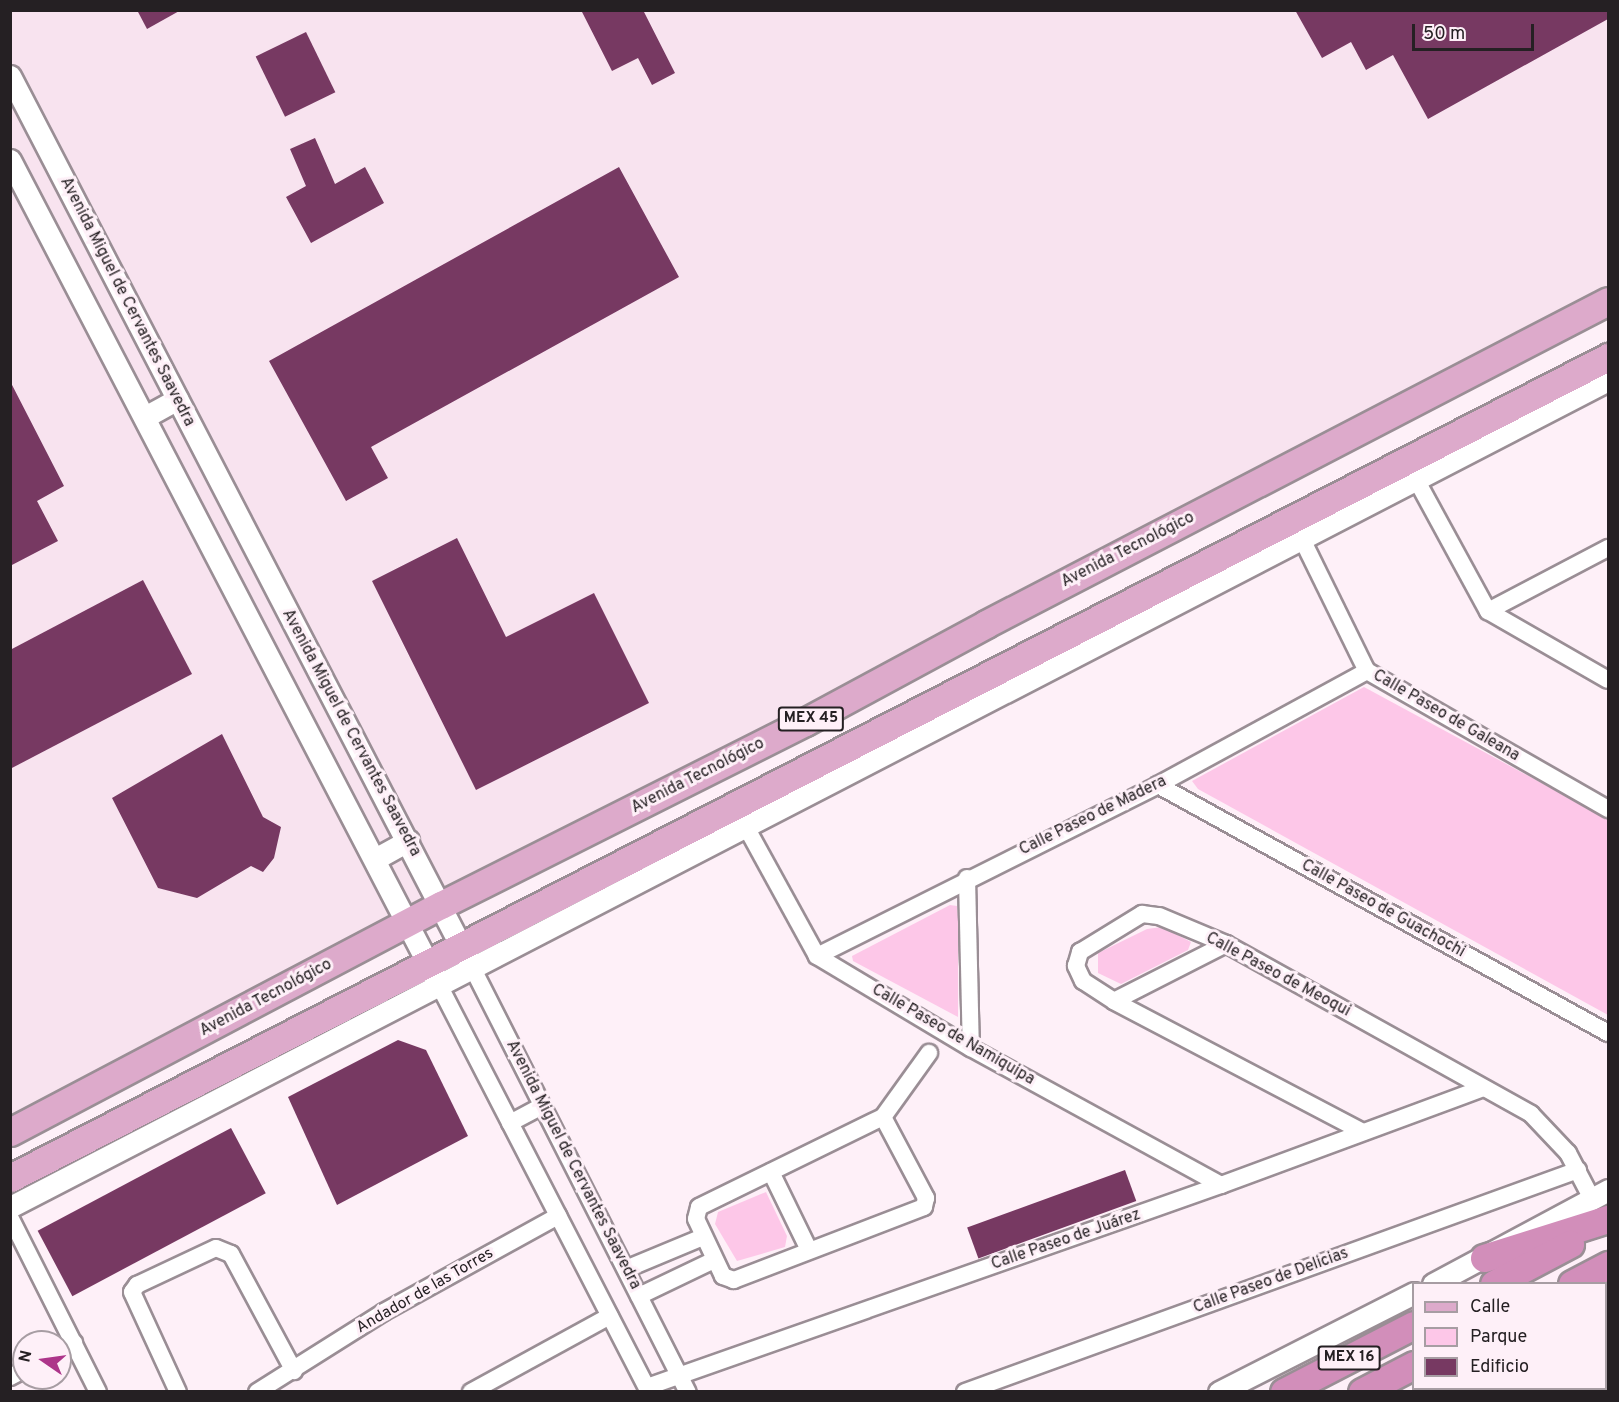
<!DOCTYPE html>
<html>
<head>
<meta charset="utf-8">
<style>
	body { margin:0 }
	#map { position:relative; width:1619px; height:1402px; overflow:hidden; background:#fef0f8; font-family:Overpass,sans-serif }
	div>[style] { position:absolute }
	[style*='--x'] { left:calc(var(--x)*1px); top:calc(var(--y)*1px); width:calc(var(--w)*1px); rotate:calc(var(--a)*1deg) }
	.built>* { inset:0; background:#f8e3ef }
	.green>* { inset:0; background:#fdc7e8 }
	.building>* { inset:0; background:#773962; transform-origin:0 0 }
	.roads { filter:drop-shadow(2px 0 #9a8e95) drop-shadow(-2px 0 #9a8e95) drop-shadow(0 2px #9a8e95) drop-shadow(0 -2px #9a8e95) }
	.minor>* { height:16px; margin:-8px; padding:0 8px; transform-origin:8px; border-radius:8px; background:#fff }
	.tertiary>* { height:21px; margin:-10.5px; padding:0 10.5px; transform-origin:10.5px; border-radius:10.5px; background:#fff }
	.primary>* { height:27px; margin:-13.5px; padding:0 13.5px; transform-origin:13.5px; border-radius:13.5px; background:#ddaacb }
	.trunk>* { height:27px; margin:-13.5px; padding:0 13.5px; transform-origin:13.5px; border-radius:13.5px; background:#d28eba }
	span { translate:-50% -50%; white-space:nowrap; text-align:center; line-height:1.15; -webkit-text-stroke:6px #fef0f8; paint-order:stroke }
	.shield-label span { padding:2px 4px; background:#fef0f8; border:2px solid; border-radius:4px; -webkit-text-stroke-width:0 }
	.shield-label { font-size:15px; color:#252023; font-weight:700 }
	.street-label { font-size:16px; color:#252023 }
	.frame { position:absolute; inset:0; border:12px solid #252023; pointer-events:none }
	.legend { position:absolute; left:1412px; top:1282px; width:195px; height:108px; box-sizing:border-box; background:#fef0f8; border:2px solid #a79da3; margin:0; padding:8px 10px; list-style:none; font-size:18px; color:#252023 }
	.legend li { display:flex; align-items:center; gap:12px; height:30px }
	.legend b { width:30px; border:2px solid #a79da3 }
	.north { position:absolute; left:12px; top:1330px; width:60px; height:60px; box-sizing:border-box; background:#fef0f8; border:2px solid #a79da3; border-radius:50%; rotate:283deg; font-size:16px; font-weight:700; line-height:24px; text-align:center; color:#252023 }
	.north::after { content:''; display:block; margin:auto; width:21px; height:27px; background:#ad358a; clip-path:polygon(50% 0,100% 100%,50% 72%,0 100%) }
	.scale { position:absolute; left:1412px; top:24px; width:122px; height:27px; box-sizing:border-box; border:3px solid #252023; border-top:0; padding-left:8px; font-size:18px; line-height:21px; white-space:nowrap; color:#252023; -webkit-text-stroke:4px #fef0f8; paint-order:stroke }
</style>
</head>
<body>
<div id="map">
	<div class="built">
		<div style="clip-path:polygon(11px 11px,1608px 11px,1608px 291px,11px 1126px)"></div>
	</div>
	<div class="green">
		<div style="clip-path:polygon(1364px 687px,1608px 819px,1608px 1015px,1198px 789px,1192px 781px)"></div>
		<div style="clip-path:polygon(950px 905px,957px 906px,958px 916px,958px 1017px,853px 961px,852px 956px)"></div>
		<div style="clip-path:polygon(1162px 927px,1191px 942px,1188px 950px,1121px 984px,1098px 973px,1098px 953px,1147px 929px)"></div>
		<div style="clip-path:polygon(766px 1192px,787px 1236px,785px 1247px,737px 1261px,715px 1224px,718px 1212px)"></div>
	</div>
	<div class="building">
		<div style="clip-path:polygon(137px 10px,181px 10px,147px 29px)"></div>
		<div style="clip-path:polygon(581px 10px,643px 10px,675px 73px,652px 85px,638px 58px,612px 71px)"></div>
		<div style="clip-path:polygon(1295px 10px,1608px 10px,1608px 19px,1428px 119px,1393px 55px,1366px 70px,1351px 42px,1322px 58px)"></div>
		<div style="left:306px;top:32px;width:67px;height:56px;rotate:64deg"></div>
		<div style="clip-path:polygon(315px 138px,335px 184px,365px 167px,384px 203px,311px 243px,286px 197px,306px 186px,290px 149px)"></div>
		<div style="clip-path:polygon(619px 167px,679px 277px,371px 447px,388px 478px,346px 501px,269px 361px)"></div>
		<div style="clip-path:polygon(10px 381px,64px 486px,37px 501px,58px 541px,10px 566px)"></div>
		<div style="clip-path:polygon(457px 538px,506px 637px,594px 593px,649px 703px,476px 790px,372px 581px)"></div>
		<div style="clip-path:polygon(143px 580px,192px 674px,10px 769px,10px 650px)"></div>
		<div style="clip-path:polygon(222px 734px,263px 817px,281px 827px,274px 858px,263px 872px,251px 866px,197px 898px,158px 888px,112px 798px)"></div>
		<div style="clip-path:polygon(398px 1040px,426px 1050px,468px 1136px,337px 1205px,288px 1097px)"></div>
		<div style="left:231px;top:1128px;width:74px;height:219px;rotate:62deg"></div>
		<div style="left:1125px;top:1170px;width:33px;height:168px;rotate:70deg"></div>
	</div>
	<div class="roads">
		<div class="minor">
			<div style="--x:1411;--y:470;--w:161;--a:61.4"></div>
			<div style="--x:1488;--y:611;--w:138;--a:29.9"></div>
			<div style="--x:1297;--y:529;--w:158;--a:63.8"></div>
			<div style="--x:1367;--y:671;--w:278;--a:29.8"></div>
			<div style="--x:1488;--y:611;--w:136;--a:-27.7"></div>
			<div style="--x:1158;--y:785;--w:514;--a:28.86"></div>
			<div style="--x:745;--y:825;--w:149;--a:61.2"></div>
			<div style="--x:817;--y:956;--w:179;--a:30.9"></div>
			<div style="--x:971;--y:1048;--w:285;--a:28.7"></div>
			<div style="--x:967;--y:878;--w:170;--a:88.7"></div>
			<div style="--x:817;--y:956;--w:381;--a:-26.6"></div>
			<div style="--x:1158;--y:785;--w:238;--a:-28.6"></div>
			<div style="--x:472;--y:967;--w:477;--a:63.1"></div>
			<div style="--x:439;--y:985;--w:458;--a:62.7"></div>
			<div style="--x:1114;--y:1001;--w:126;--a:-27"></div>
			<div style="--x:883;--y:1117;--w:92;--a:62"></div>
			<div style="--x:926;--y:1198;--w:9;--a:103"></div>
			<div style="--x:924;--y:1207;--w:204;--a:159"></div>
			<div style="--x:734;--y:1280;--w:12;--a:-160"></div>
			<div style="--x:723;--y:1276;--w:63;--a:-115.3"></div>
			<div style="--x:696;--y:1219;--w:12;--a:-76"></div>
			<div style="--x:699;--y:1207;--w:205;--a:-26.1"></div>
			<div style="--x:883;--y:1117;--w:79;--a:-54.3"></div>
			<div style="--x:510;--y:1123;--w:36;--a:-28"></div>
			<div style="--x:1363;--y:1132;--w:281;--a:-152.3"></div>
			<div style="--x:1114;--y:1001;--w:37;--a:-147"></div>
			<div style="--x:1083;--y:981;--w:17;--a:-115"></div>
			<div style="--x:1076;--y:966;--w:15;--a:-74"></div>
			<div style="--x:1080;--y:952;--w:73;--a:-31.5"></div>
			<div style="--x:1142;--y:914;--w:17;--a:7"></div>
			<div style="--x:1159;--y:916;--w:73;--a:22.7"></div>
			<div style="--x:1226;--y:944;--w:349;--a:29.1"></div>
			<div style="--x:1531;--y:1114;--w:54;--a:46.5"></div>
			<div style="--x:1568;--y:1153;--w:52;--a:62.4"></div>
			<div style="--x:771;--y:1172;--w:87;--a:64"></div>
			<div style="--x:10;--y:1217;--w:196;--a:63.3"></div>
			<div style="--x:626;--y:1269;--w:83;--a:-22.6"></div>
			<div style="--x:639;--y:1296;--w:83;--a:-25.6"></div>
			<div style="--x:60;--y:1350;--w:16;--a:-27"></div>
			<div style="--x:10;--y:1377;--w:16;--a:-27"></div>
			<div style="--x:647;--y:1387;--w:609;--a:-19.39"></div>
			<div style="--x:1221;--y:1185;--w:279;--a:-20.3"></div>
			<div style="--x:178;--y:1392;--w:110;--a:-114.7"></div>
			<div style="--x:132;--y:1292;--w:9;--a:-54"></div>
			<div style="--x:137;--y:1285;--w:87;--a:-25.1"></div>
			<div style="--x:216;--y:1248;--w:16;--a:22"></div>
			<div style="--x:231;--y:1254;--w:133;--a:61.7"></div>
			<div style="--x:257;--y:1392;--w:150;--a:-32.2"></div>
			<div style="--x:384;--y:1312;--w:199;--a:-28.9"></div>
			<div style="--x:471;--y:1392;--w:158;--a:-28.7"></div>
			<div style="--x:965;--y:1392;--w:652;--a:-19.91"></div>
		</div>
		<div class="tertiary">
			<div style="--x:10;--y:76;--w:996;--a:62.61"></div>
			<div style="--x:10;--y:160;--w:921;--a:62.52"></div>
			<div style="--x:145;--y:417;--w:37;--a:-29"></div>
			<div style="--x:375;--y:859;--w:38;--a:-29"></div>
			<div style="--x:10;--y:1207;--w:1799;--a:-27.36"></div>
			<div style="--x:1433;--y:1284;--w:199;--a:-28.2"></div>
			<div style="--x:1219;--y:1392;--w:219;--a:-26.9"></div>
		</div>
		<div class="primary">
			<div style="--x:10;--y:1132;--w:487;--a:-27.8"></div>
			<div style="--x:441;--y:905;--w:407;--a:-26.7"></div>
			<div style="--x:805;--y:722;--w:206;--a:-28.4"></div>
			<div style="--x:986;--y:624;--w:701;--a:-27.44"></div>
			<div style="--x:10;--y:1178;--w:1797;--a:-27.19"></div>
		</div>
		<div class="trunk">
			<div style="--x:1484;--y:1258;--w:130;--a:-17.5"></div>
			<div style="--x:1494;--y:1284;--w:86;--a:-27.8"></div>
			<div style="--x:1572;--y:1284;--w:41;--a:-27.8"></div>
			<div style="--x:1284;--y:1392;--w:146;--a:-27.3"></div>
			<div style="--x:1362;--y:1392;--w:59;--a:-27.4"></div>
		</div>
	</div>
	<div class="shield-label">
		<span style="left:811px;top:719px">MEX 45</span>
		<span style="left:1349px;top:1358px">MEX 16</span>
	</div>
	<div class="street-label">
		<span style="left:127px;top:302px;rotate:63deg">Avenida Miguel de Cervantes Saavedra</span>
		<span style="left:1128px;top:550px;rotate:-27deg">Avenida Tecnológico</span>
		<span style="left:1446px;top:716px;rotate:30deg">Calle Paseo de Galeana</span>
		<span style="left:351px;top:733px;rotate:62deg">Avenida Miguel de Cervantes Saavedra</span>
		<span style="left:698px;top:776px;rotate:-27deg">Avenida Tecnológico</span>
		<span style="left:1093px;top:816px;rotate:-26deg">Calle Paseo de Madera</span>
		<span style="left:1383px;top:909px;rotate:29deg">Calle Paseo de Guachochi</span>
		<span style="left:1278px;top:975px;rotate:28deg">Calle Paseo de Meoqui</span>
		<span style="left:266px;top:998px;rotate:-28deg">Avenida Tecnológico</span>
		<span style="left:953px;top:1035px;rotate:30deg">Calle Paseo de Namiquipa</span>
		<span style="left:573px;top:1165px;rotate:63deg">Avenida Miguel de Cervantes Saavedra</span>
		<span style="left:1066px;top:1240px;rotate:-19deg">Calle Paseo de Juárez</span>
		<span style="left:1271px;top:1281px;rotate:-20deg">Calle Paseo de Delicias</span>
		<span style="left:425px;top:1291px;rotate:-30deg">Andador de las Torres</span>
	</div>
	<div class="frame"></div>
	<ul class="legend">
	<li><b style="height:8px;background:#ddaacb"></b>Calle</li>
	<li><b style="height:16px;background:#fdc7e8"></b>Parque</li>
	<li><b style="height:16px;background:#773962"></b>Edificio</li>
	</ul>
	<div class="north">N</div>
	<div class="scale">50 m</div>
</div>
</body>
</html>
